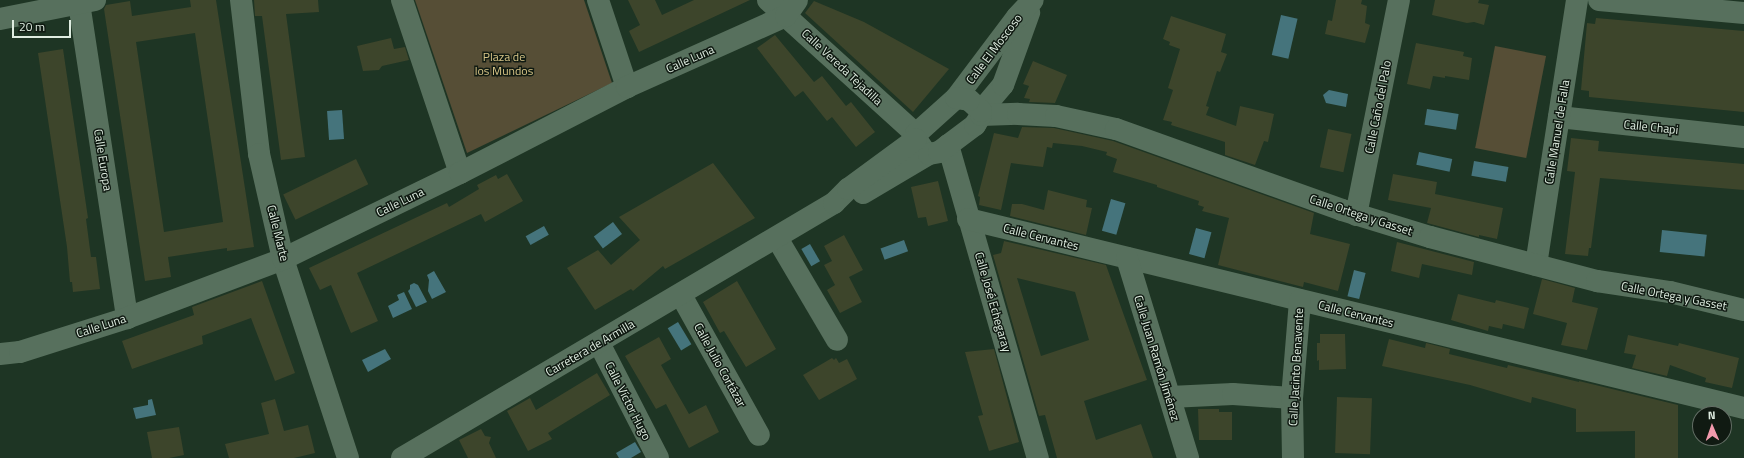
<!DOCTYPE html>
<html>
<head>
<meta charset="utf-8">
<style>
	body { margin:0 }
	#map { position:relative; width:1744px; height:458px; overflow:hidden; background:#1e3524; font-family:"Titillium Web",sans-serif }
	div>[style] { position:absolute }
	[style*='--x'] { left:calc(var(--x)*1px); top:calc(var(--y)*1px); width:calc(var(--w)*1px); rotate:calc(var(--a)*1deg) }
	.green>* { inset:0; background:#564e36; transform-origin:0 0 }
	.water>* { inset:0; background:#45747c; transform-origin:0 0 }
	.building>* { inset:0; background:#3d452b; transform-origin:0 0 }
	.minor>* { height:22px; margin:-11px; padding:0 11px; transform-origin:11px; border-radius:11px; background:#57705d }
	.tertiary>* { height:22px; margin:-11px; padding:0 11px; transform-origin:11px; border-radius:11px; background:#57705d }
	span { translate:-50% -50%; white-space:nowrap; text-align:center; line-height:1.15; -webkit-text-stroke:3px #101a12; paint-order:stroke }
	.street-label { font-size:12px; color:#dfede1 }
	.park-label { font-size:12px; color:#d9c688 }
	.north { position:absolute; left:1692px; top:406px; width:40px; height:40px; box-sizing:border-box; background:#101a12; border:1px solid #636e65; border-radius:50%; rotate:358deg; font-size:11px; font-weight:700; line-height:16px; text-align:center; color:#dfede1 }
	.north::after { content:''; display:block; margin:auto; width:14px; height:18px; background:#f29aad; clip-path:polygon(50% 0,100% 100%,50% 72%,0 100%) }
	.scale { position:absolute; left:12px; top:20px; width:59px; height:18px; box-sizing:border-box; border:2px solid #dfede1; border-top:0; padding-left:5px; font-size:12px; line-height:14px; white-space:nowrap; color:#dfede1; -webkit-text-stroke:3px #101a12; paint-order:stroke }
</style>
</head>
<body>
<div id="map">
	<div class="green">
		<div style="clip-path:polygon(415px 0,584px 0,612px 83px,467px 153px)"></div>
		<div style="left:1495px;top:46px;width:52px;height:104px;rotate:11deg"></div>
	</div>
	<div class="water">
		<div style="left:1281px;top:15px;width:17px;height:41px;rotate:13deg"></div>
		<div style="clip-path:polygon(1329px 90px,1348px 94px,1346px 107px,1326px 103px,1323px 95px)"></div>
		<div style="left:1427px;top:109px;width:32px;height:16px;rotate:9deg"></div>
		<div style="left:342px;top:110px;width:29px;height:15px;rotate:86deg"></div>
		<div style="left:1419px;top:152px;width:34px;height:13px;rotate:12deg"></div>
		<div style="left:1474px;top:161px;width:35px;height:15px;rotate:10deg"></div>
		<div style="left:1111px;top:199px;width:15px;height:33px;rotate:16deg"></div>
		<div style="left:613px;top:222px;width:15px;height:24px;rotate:53deg"></div>
		<div style="left:544px;top:226px;width:10px;height:21px;rotate:61deg"></div>
		<div style="left:1196px;top:228px;width:16px;height:27px;rotate:15deg"></div>
		<div style="left:1662px;top:230px;width:45px;height:22px;rotate:6deg"></div>
		<div style="left:904px;top:240px;width:12px;height:25px;rotate:70deg"></div>
		<div style="left:810px;top:244px;width:20px;height:10px;rotate:60deg"></div>
		<div style="left:1354px;top:270px;width:12px;height:27px;rotate:14deg"></div>
		<div style="clip-path:polygon(434px 271px,446px 292px,432px 299px,428px 291px,429px 280px,427px 275px)"></div>
		<div style="clip-path:polygon(414px 283px,418px 285px,427px 302px,416px 307px,408px 291px,410px 289px,410px 285px)"></div>
		<div style="clip-path:polygon(404px 292px,412px 309px,393px 318px,388px 306px,399px 300px,397px 295px)"></div>
		<div style="left:678px;top:322px;width:26px;height:12px;rotate:59deg"></div>
		<div style="clip-path:polygon(385px 349px,391px 359px,368px 372px,362px 360px)"></div>
		<div style="clip-path:polygon(152px 399px,156px 415px,136px 419px,133px 408px,148px 405px,148px 400px)"></div>
		<div style="clip-path:polygon(635px 442px,641px 452px,631px 458px,619px 458px,616px 453px)"></div>
	</div>
	<div class="building">
		<div style="clip-path:polygon(evenodd,190px 0,216px 0,254px 247px,227px 251px,227px 248px,168px 257px,171px 277px,145px 281px,104px 9px,106px 5px,130px 1px,132px 16px,191px 7px,190px 0,195px 33px,223px 222px,164px 232px,136px 42px,195px 33px)"></div>
		<div style="clip-path:polygon(254px 0,318px 0,319px 12px,286px 14px,305px 157px,281px 160px,262px 16px,255px 16px)"></div>
		<div style="clip-path:polygon(628px 0,655px 0,662px 15px,694px 0,750px 0,639px 52px,629px 31px,640px 25px)"></div>
		<div style="clip-path:polygon(1336px 0,1362px 0,1361px 4px,1367px 6px,1365px 23px,1370px 25px,1365px 43px,1325px 34px,1328px 20px,1332px 21px)"></div>
		<div style="clip-path:polygon(1435px 0,1479px 0,1478px 3px,1489px 5px,1484px 25px,1474px 22px,1467px 23px,1432px 15px)"></div>
		<div style="clip-path:polygon(814px 1px,864px 22px,949px 69px,913px 112px,805px 13px)"></div>
		<div style="clip-path:polygon(1171px 16px,1226px 34px,1221px 52px,1227px 54px,1220px 72px,1217px 71px,1206px 106px,1209px 107px,1206px 115px,1236px 126px,1240px 106px,1274px 114px,1268px 142px,1264px 141px,1255px 165px,1225px 155px,1225px 142px,1171px 125px,1172px 122px,1163px 120px,1173px 90px,1168px 88px,1180px 49px,1169px 45px,1170px 42px,1163px 39px)"></div>
		<div style="clip-path:polygon(1596px 18px,1744px 31px,1744px 112px,1589px 97px,1589px 91px,1581px 90px,1587px 23px,1595px 24px)"></div>
		<div style="clip-path:polygon(775px 35px,814px 82px,822px 76px,846px 106px,851px 102px,875px 132px,856px 147px,832px 117px,827px 121px,803px 91px,795px 97px,757px 48px)"></div>
		<div style="clip-path:polygon(391px 38px,394px 49px,405px 47px,409px 60px,382px 66px,379px 70px,363px 71px,357px 46px)"></div>
		<div style="clip-path:polygon(1416px 43px,1464px 52px,1463px 56px,1472px 58px,1469px 80px,1445px 76px,1445px 78px,1433px 76px,1430px 89px,1407px 84px)"></div>
		<div style="clip-path:polygon(63px 49px,88px 218px,86px 219px,91px 257px,96px 257px,100px 289px,73px 292px,72px 282px,70px 282px,67px 247px,38px 53px)"></div>
		<div style="clip-path:polygon(1033px 61px,1067px 75px,1055px 103px,1029px 102px,1030px 99px,1024px 98px,1029px 86px,1023px 84px)"></div>
		<div style="clip-path:polygon(1022px 127px,1054px 128px,1113px 141px,1314px 213px,1310px 234px,1350px 244px,1338px 291px,1304px 282px,1303px 287px,1218px 265px,1229px 218px,1202px 211px,1204px 207px,1198px 205px,1199px 201px,1157px 187px,1157px 185px,1113px 172px,1117px 159px,1106px 155px,1107px 152px,1082px 146px,1053px 143px,1052px 148px,1047px 147px,1043px 167px,1011px 163px,1001px 210px,979px 205px,980px 197px,978px 196px,994px 133px,1018px 138px)"></div>
		<div style="left:1328px;top:129px;width:24px;height:39px;rotate:12deg"></div>
		<div style="clip-path:polygon(1571px 138px,1599px 141px,1598px 151px,1744px 164px,1744px 190px,1600px 178px,1591px 248px,1589px 248px,1588px 256px,1565px 254px,1575px 172px,1567px 171px)"></div>
		<div style="left:356px;top:159px;width:28px;height:81px;rotate:64deg"></div>
		<div style="clip-path:polygon(713px 163px,755px 218px,665px 269px,663px 266px,633px 291px,631px 289px,595px 310px,567px 268px,598px 250px,611px 265px,640px 240px,619px 217px)"></div>
		<div style="clip-path:polygon(507px 174px,523px 201px,485px 222px,481px 214px,357px 273px,378px 321px,351px 333px,331px 285px,320px 290px,309px 268px,447px 203px,449px 207px,479px 189px,477px 185px,496px 175px,498px 179px)"></div>
		<div style="clip-path:polygon(1393px 174px,1437px 182px,1435px 194px,1503px 208px,1497px 239px,1479px 235px,1479px 237px,1427px 223px,1431px 208px,1388px 200px)"></div>
		<div style="clip-path:polygon(938px 181px,948px 221px,928px 226px,926px 217px,918px 218px,911px 187px)"></div>
		<div style="clip-path:polygon(1048px 190px,1087px 200px,1086px 207px,1092px 208px,1086px 235px,1010px 216px,1012px 204px,1022px 204px,1044px 210px)"></div>
		<div style="clip-path:polygon(844px 235px,863px 270px,849px 277px,862px 302px,840px 313px,827px 290px,835px 285px,824px 265px,832px 261px,824px 246px)"></div>
		<div style="clip-path:polygon(evenodd,1004px 241px,1106px 265px,1147px 380px,1084px 401px,1096px 440px,1141px 424px,1153px 458px,1057px 458px,1045px 415px,1039px 416px,993px 255px,1001px 253px,1004px 241px,1017px 278px,1075px 292px,1089px 340px,1041px 356px,1017px 278px)"></div>
		<div style="clip-path:polygon(1397px 242px,1474px 262px,1472px 275px,1422px 264px,1419px 278px,1391px 271px)"></div>
		<div style="clip-path:polygon(1542px 279px,1575px 288px,1572px 302px,1598px 308px,1587px 350px,1561px 345px,1567px 323px,1533px 314px)"></div>
		<div style="clip-path:polygon(262px 281px,295px 373px,275px 381px,251px 318px,202px 336px,203px 344px,132px 369px,122px 341px,194px 315px,192px 307px)"></div>
		<div style="clip-path:polygon(737px 281px,776px 349px,746px 367px,724px 331px,720px 333px,703px 302px)"></div>
		<div style="clip-path:polygon(1458px 294px,1495px 303px,1496px 300px,1529px 308px,1524px 329px,1503px 324px,1502px 329px,1489px 326px,1488px 331px,1451px 320px)"></div>
		<div style="clip-path:polygon(1320px 334px,1345px 334px,1346px 369px,1319px 370px,1319px 360px,1317px 361px,1317px 343px,1320px 343px)"></div>
		<div style="clip-path:polygon(1628px 335px,1678px 346px,1679px 343px,1739px 358px,1732px 388px,1705px 382px,1706px 378px,1670px 365px,1667px 376px,1632px 368px,1636px 355px,1624px 353px)"></div>
		<div style="clip-path:polygon(659px 337px,671px 359px,661px 365px,689px 414px,706px 405px,719px 432px,689px 448px,666px 404px,656px 409px,625px 356px)"></div>
		<div style="clip-path:polygon(1389px 339px,1425px 348px,1426px 343px,1450px 349px,1449px 354px,1507px 368px,1508px 365px,1579px 382px,1579px 381px,1678px 405px,1678px 458px,1635px 458px,1635px 431px,1576px 432px,1576px 409px,1532px 397px,1531px 403px,1470px 385px,1382px 366px)"></div>
		<div style="clip-path:polygon(994px 349px,1019px 442px,989px 451px,978px 416px,983px 415px,965px 352px)"></div>
		<div style="clip-path:polygon(832px 358px,834px 360px,836px 358px,839px 363px,847px 359px,857px 379px,819px 400px,803px 375px)"></div>
		<div style="clip-path:polygon(597px 373px,610px 395px,548px 433px,552px 439px,528px 451px,507px 411px,530px 398px,536px 410px)"></div>
		<div style="left:1337px;top:397px;width:35px;height:56px;rotate:2deg"></div>
		<div style="clip-path:polygon(275px 399px,284px 431px,308px 425px,315px 453px,294px 458px,229px 458px,225px 444px,269px 434px,261px 403px)"></div>
		<div style="clip-path:polygon(1198px 409px,1219px 409px,1219px 412px,1232px 412px,1232px 440px,1199px 440px)"></div>
		<div style="clip-path:polygon(179px 427px,184px 455px,169px 458px,152px 458px,147px 432px)"></div>
		<div style="clip-path:polygon(481px 429px,485px 436px,491px 437px,489px 443px,496px 458px,468px 458px,459px 440px)"></div>
	</div>
	<div class="minor">
		<div style="--x:241;--y:0;--w:155;--a:83.3"></div>
		<div style="--x:259;--y:154;--w:108;--a:77.1"></div>
		<div style="--x:283;--y:259;--w:209;--a:71.9"></div>
		<div style="--x:402;--y:0;--w:182;--a:71.5"></div>
		<div style="--x:598;--y:0;--w:92;--a:71.6"></div>
		<div style="--x:768;--y:0;--w:200;--a:42.2"></div>
		<div style="--x:1599;--y:0;--w:146;--a:5.1"></div>
		<div style="--x:79;--y:3;--w:319;--a:81.3"></div>
		<div style="--x:0;--y:19;--w:97;--a:-11.3"></div>
		<div style="--x:1559;--y:117;--w:186;--a:6.2"></div>
		<div style="--x:948;--y:145;--w:326;--a:74"></div>
		<div style="--x:1356;--y:215;--w:219;--a:-78.7"></div>
		<div style="--x:968;--y:219;--w:799;--a:13.69"></div>
		<div style="--x:777;--y:238;--w:118;--a:59.5"></div>
		<div style="--x:1127;--y:258;--w:209;--a:73"></div>
		<div style="--x:1536;--y:265;--w:268;--a:-81.2"></div>
		<div style="--x:681;--y:295;--w:160;--a:60.9"></div>
		<div style="--x:599;--y:343;--w:129;--a:62.8"></div>
		<div style="--x:0;--y:354;--w:20;--a:-6"></div>
		<div style="--x:20;--y:352;--w:112;--a:-17.6"></div>
		<div style="--x:127;--y:318;--w:167;--a:-20.7"></div>
		<div style="--x:283;--y:259;--w:197;--a:-25.9"></div>
		<div style="--x:460;--y:173;--w:188;--a:-27.2"></div>
		<div style="--x:627;--y:87;--w:174;--a:-24.1"></div>
		<div style="--x:786;--y:16;--w:19;--a:-55"></div>
		<div style="--x:1170;--y:397;--w:63;--a:-2.7"></div>
		<div style="--x:1233;--y:394;--w:59;--a:3.9"></div>
		<div style="--x:1293;--y:458;--w:60;--a:-91"></div>
		<div style="--x:1292;--y:398;--w:98;--a:-85.3"></div>
	</div>
	<div class="tertiary">
		<div style="--x:981;--y:111;--w:34;--a:-50"></div>
		<div style="--x:1003;--y:85;--w:77;--a:-70.1"></div>
		<div style="--x:981;--y:115;--w:37;--a:-2"></div>
		<div style="--x:1018;--y:114;--w:38;--a:3"></div>
		<div style="--x:1056;--y:116;--w:61;--a:12.2"></div>
		<div style="--x:1116;--y:129;--w:240;--a:19.7"></div>
		<div style="--x:1342;--y:210;--w:92;--a:17.1"></div>
		<div style="--x:1430;--y:237;--w:173;--a:14.8"></div>
		<div style="--x:1597;--y:281;--w:74;--a:8.6"></div>
		<div style="--x:1670;--y:292;--w:76;--a:13.7"></div>
		<div style="--x:923;--y:149;--w:12;--a:-125"></div>
		<div style="--x:916;--y:139;--w:5;--a:-90"></div>
		<div style="--x:916;--y:134;--w:54;--a:-42"></div>
		<div style="--x:956;--y:98;--w:101;--a:-53"></div>
		<div style="--x:1017;--y:17;--w:23;--a:-47"></div>
		<div style="--x:863;--y:193;--w:77;--a:-30.6"></div>
		<div style="--x:929;--y:154;--w:10;--a:-11"></div>
		<div style="--x:939;--y:152;--w:45;--a:-36.9"></div>
		<div style="--x:975;--y:125;--w:12;--a:-59"></div>
		<div style="--x:981;--y:115;--w:4;--a:-90"></div>
		<div style="--x:981;--y:111;--w:16;--a:-137"></div>
		<div style="--x:969;--y:100;--w:13;--a:-171"></div>
		<div style="--x:402;--y:458;--w:502;--a:-30.55"></div>
		<div style="--x:834;--y:203;--w:20;--a:-45"></div>
		<div style="--x:848;--y:189;--w:84;--a:-36.3"></div>
	</div>
	<div class="street-label">
		<span style="left:994px;top:49px;rotate:-53deg">Calle El Moscoso</span>
		<span style="left:690px;top:59px;rotate:-24deg">Calle Luna</span>
		<span style="left:842px;top:67px;rotate:43deg">Calle Vereda Tejadilla</span>
		<span style="left:1378px;top:107px;rotate:-79deg">Calle Caño del Palo</span>
		<span style="left:1651px;top:127px;rotate:6deg">Calle Chapi</span>
		<span style="left:1557px;top:132px;rotate:-81deg">Calle Manuel de Falla</span>
		<span style="left:103px;top:160px;rotate:81deg">Calle Europa</span>
		<span style="left:400px;top:202px;rotate:-26deg">Calle Luna</span>
		<span style="left:1361px;top:215px;rotate:18deg">Calle Ortega y Gasset</span>
		<span style="left:278px;top:233px;rotate:76deg">Calle Marte</span>
		<span style="left:1041px;top:237px;rotate:14deg">Calle Cervantes</span>
		<span style="left:1674px;top:296px;rotate:11deg">Calle Ortega y Gasset</span>
		<span style="left:993px;top:302px;rotate:74deg">Calle José Echegaray</span>
		<span style="left:1356px;top:314px;rotate:14deg">Calle Cervantes</span>
		<span style="left:101px;top:326px;rotate:-18deg">Calle Luna</span>
		<span style="left:590px;top:348px;rotate:-30deg">Carretera de Armilla</span>
		<span style="left:1157px;top:358px;rotate:73deg">Calle Juan Ramón Jiménez</span>
		<span style="left:720px;top:365px;rotate:61deg">Calle Julio Cortázar</span>
		<span style="left:1296px;top:367px;rotate:-87deg">Calle Jacinto Benavente</span>
		<span style="left:628px;top:401px;rotate:63deg">Calle Víctor Hugo</span>
	</div>
	<div class="park-label">
		<span style="left:504px;top:64px">Plaza de<br>los Mundos</span>
	</div>
	<div class="north">N</div>
	<div class="scale">20 m</div>
</div>
</body>
</html>
